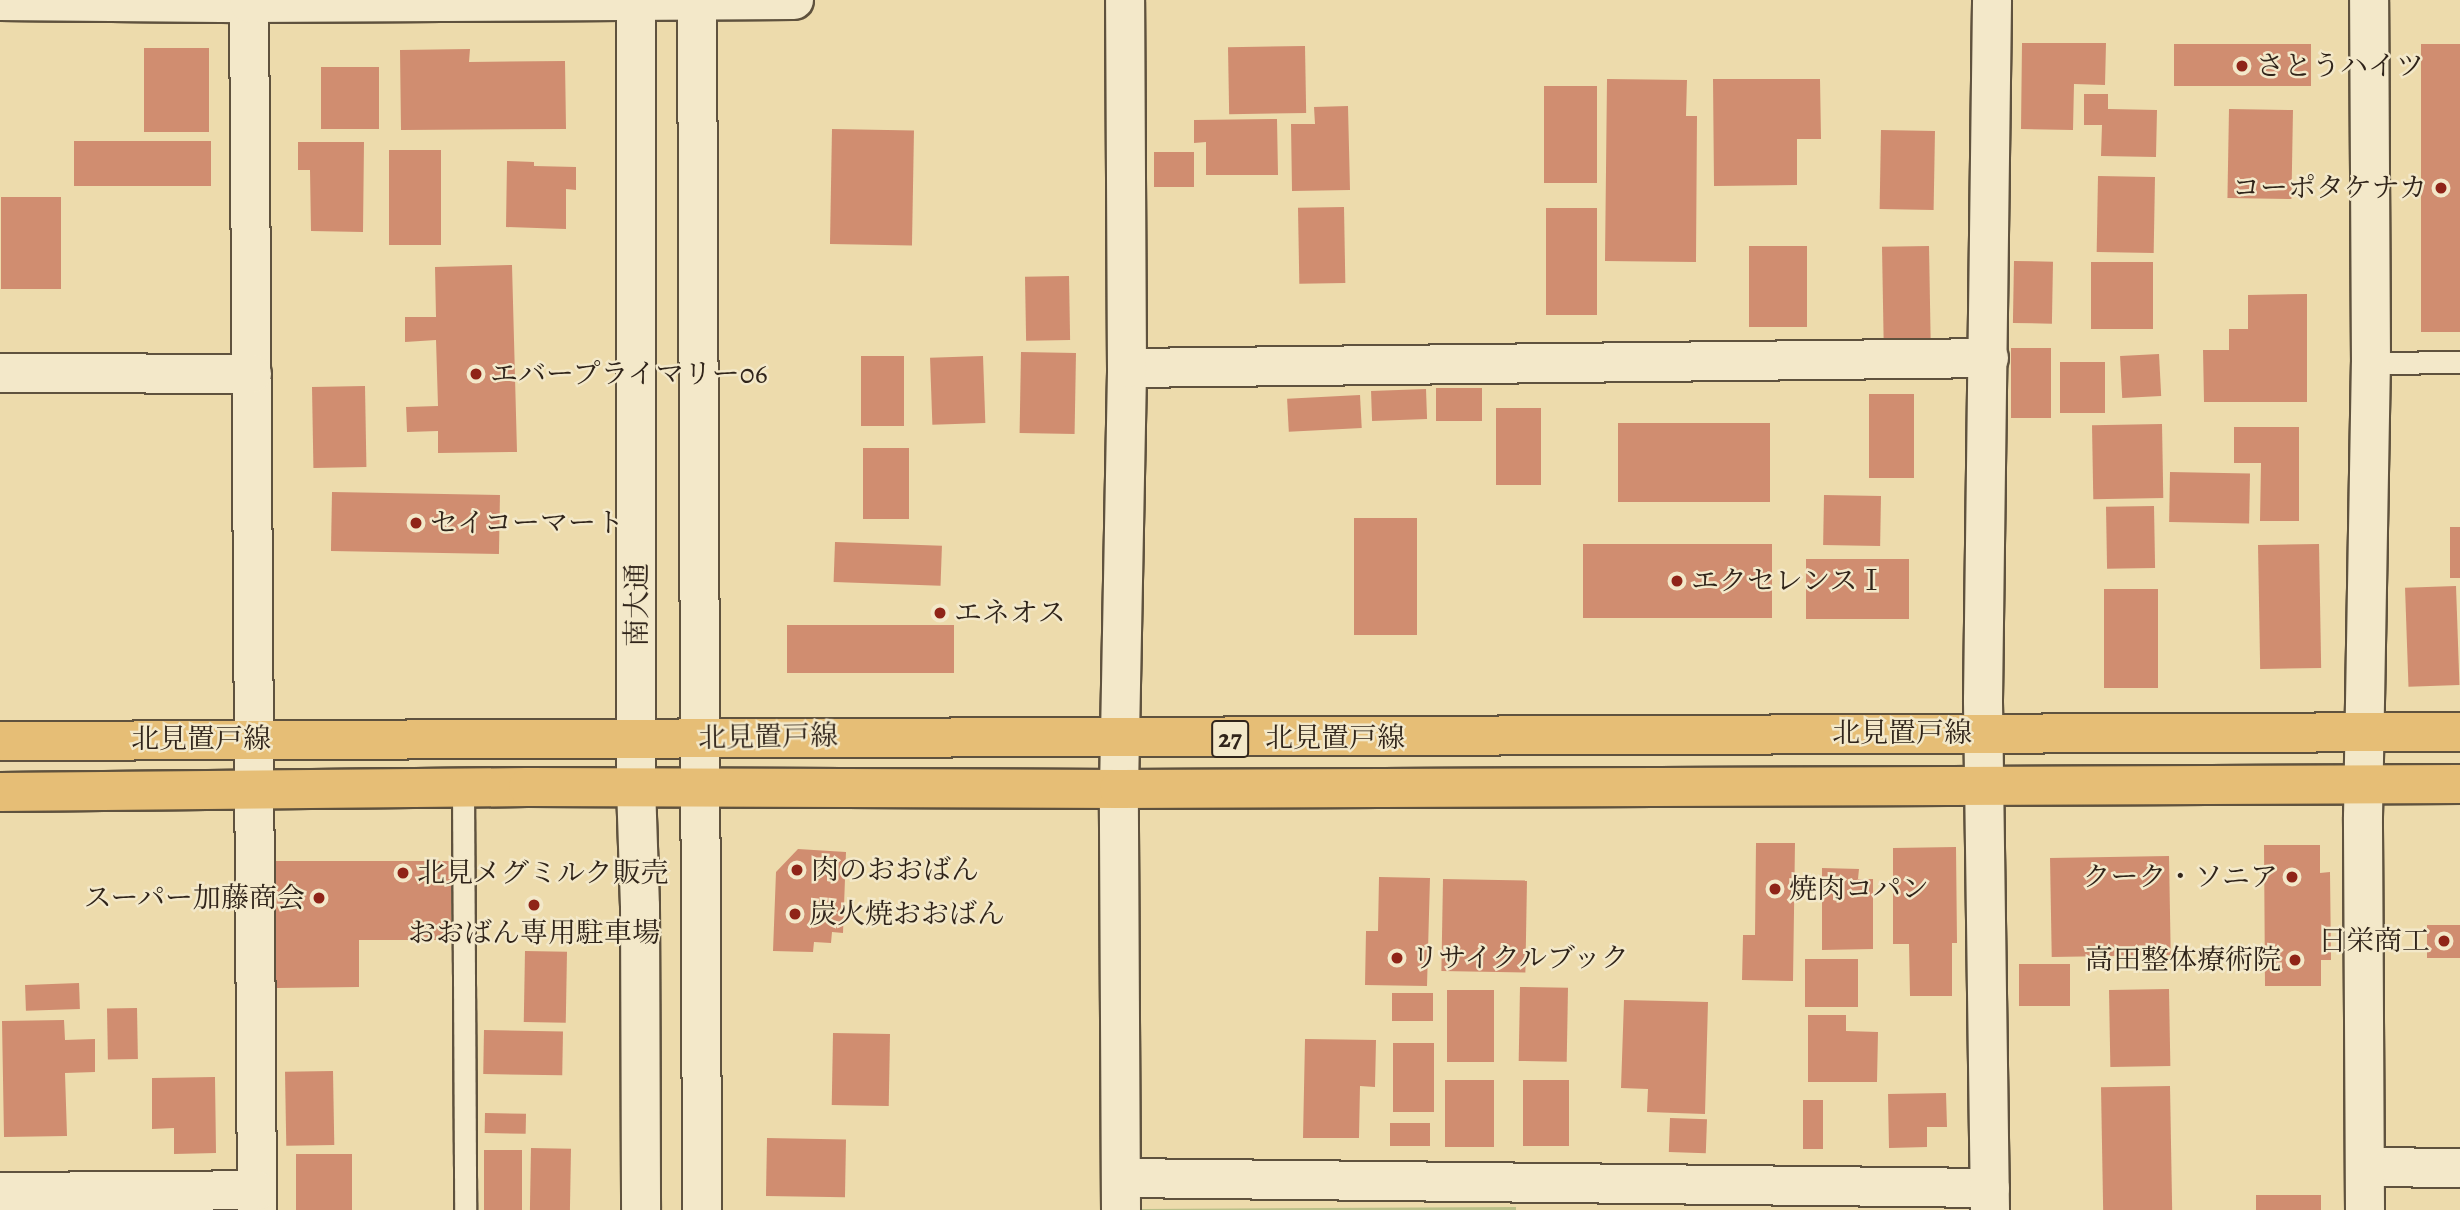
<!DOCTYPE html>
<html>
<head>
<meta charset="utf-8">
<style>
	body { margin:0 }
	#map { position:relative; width:2460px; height:1210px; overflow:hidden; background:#eddbac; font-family:Alegreya,"Noto Serif JP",serif }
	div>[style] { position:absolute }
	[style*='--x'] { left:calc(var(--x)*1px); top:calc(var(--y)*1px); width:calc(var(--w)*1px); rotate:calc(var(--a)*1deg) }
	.green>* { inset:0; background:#b9c089 }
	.building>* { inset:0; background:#d08d70; transform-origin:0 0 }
	.roads { filter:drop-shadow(2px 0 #5f523e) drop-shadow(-2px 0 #5f523e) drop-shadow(0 2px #5f523e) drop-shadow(0 -2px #5f523e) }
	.lane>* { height:21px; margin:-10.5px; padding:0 10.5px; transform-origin:10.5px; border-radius:10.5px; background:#f3e8c9 }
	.street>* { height:38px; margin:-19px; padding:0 19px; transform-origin:19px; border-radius:19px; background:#f3e8c9 }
	.secondary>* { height:38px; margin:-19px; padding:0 19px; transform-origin:19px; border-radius:19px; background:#f3e8c9 }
	.primary>* { height:38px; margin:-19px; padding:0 19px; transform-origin:19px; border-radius:19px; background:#e6be76 }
	.dots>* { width:19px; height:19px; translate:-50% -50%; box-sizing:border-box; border:4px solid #f3e8c9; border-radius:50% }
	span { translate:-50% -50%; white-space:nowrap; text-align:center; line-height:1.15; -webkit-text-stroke:5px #f3e8c9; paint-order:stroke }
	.shield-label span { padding:2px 5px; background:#f3e8c9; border:2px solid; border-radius:5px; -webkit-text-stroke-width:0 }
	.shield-label { font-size:26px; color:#30241a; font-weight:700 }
	.poi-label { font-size:28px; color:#30241a }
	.left { translate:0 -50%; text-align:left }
	.right { translate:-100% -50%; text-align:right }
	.street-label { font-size:28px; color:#30241a }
</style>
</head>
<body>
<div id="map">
	<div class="green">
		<div style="clip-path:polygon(1516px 1207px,1516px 1210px,1142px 1210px,1142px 1209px)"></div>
	</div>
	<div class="building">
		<div style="clip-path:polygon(2022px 43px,2106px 43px,2105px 85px,2074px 84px,2073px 130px,2021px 129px)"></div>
		<div style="left:2174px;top:44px;width:137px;height:42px"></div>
		<div style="left:2421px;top:44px;width:39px;height:288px"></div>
		<div style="left:1305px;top:46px;width:67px;height:77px;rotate:89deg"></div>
		<div style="left:144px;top:48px;width:65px;height:84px"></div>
		<div style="clip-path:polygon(470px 49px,469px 62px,565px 61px,566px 129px,401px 130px,400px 50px)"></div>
		<div style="left:321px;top:67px;width:58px;height:62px"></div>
		<div style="clip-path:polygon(1607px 79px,1687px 80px,1686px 116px,1697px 116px,1696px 262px,1605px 261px)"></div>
		<div style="clip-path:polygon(1713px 79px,1820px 79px,1821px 139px,1797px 139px,1797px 185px,1714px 186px)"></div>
		<div style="left:1544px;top:86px;width:53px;height:97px"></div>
		<div style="clip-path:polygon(2084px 94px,2108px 94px,2108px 109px,2157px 110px,2156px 157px,2101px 156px,2102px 125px,2084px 125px)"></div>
		<div style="clip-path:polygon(1348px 106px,1350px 190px,1292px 191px,1291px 124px,1315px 124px,1314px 107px)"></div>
		<div style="left:2229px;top:109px;width:64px;height:89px;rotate:1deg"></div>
		<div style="clip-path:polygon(1277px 119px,1278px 175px,1206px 175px,1206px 142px,1194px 143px,1194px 120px)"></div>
		<div style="left:832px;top:129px;width:82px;height:115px;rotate:1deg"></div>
		<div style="left:1881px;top:130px;width:54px;height:79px;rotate:1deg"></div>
		<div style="left:74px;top:141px;width:137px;height:45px"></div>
		<div style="clip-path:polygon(298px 142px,364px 142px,363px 232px,311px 231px,310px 170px,298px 170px)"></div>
		<div style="left:389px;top:150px;width:52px;height:95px"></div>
		<div style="left:1154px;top:152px;width:40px;height:35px"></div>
		<div style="clip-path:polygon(507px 161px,534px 162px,534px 166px,576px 167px,576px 190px,566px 189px,566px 229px,506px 227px)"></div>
		<div style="left:2098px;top:176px;width:57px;height:76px;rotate:1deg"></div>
		<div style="left:1px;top:197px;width:60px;height:92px"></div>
		<div style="left:1344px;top:207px;width:76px;height:46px;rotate:89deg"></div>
		<div style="left:1546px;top:208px;width:51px;height:107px"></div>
		<div style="left:1749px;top:246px;width:58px;height:81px"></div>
		<div style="left:1929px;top:246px;width:94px;height:47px;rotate:89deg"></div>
		<div style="left:2014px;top:261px;width:39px;height:62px;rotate:1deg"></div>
		<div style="left:2091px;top:262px;width:62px;height:67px"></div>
		<div style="clip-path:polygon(512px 265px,517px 452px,438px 453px,438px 431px,407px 432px,406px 407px,438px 406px,436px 340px,405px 342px,405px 317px,436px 317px,435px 267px)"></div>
		<div style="left:1069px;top:276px;width:64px;height:44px;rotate:89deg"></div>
		<div style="clip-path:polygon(2307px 294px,2307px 402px,2204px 402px,2203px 350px,2229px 350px,2229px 329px,2248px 329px,2248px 295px)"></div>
		<div style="left:2011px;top:348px;width:40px;height:70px"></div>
		<div style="left:1021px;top:352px;width:55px;height:81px;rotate:1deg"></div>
		<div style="left:2159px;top:354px;width:42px;height:39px;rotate:87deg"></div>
		<div style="left:861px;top:356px;width:43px;height:70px"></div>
		<div style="left:983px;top:356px;width:67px;height:53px;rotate:88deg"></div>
		<div style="left:2105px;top:362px;width:51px;height:45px;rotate:90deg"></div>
		<div style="left:365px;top:386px;width:81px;height:53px;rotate:89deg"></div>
		<div style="left:1436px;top:388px;width:46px;height:33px"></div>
		<div style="left:1426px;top:389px;width:30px;height:55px;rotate:88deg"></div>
		<div style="left:1869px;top:394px;width:45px;height:84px"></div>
		<div style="left:1360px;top:395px;width:33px;height:73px;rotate:87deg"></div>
		<div style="left:1496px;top:408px;width:45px;height:77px"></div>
		<div style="left:1618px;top:423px;width:152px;height:79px"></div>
		<div style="left:2162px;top:424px;width:74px;height:70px;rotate:89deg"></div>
		<div style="clip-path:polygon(2234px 427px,2299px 427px,2299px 521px,2260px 521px,2261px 463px,2234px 463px)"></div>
		<div style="left:863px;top:448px;width:46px;height:71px"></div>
		<div style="left:2170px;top:472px;width:80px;height:50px;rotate:1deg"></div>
		<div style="left:332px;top:492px;width:168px;height:59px;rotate:1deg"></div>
		<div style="left:1824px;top:495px;width:57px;height:50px;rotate:1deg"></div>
		<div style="left:2154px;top:506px;width:62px;height:48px;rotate:89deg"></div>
		<div style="left:1417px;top:518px;width:117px;height:63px;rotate:90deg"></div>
		<div style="left:2450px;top:527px;width:10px;height:51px"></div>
		<div style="left:835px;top:542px;width:107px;height:40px;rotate:2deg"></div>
		<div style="left:1583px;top:544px;width:189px;height:74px"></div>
		<div style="left:2319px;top:544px;width:124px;height:61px;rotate:89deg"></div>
		<div style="left:1806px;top:559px;width:103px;height:60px"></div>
		<div style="left:2456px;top:586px;width:99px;height:51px;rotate:88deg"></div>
		<div style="left:2104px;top:589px;width:54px;height:99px"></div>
		<div style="left:787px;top:625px;width:167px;height:48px"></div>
		<div style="clip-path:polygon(1756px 843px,1795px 843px,1793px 981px,1742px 980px,1743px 935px,1755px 935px)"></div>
		<div style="clip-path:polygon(2264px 845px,2320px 845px,2320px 873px,2330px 872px,2331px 960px,2321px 960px,2321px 986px,2265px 986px)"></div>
		<div style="clip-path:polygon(1956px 847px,1957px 943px,1952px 943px,1952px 996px,1910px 996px,1909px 944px,1893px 944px,1893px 848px)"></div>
		<div style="clip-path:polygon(798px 849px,846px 852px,843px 933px,832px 932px,831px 943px,814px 942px,813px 952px,773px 951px,776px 872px)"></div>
		<div style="left:2169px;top:856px;width:99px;height:119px;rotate:89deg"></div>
		<div style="clip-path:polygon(275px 861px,451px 861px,451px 940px,359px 940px,359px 987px,276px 988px)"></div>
		<div style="clip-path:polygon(1822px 868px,1859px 869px,1858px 879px,1873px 879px,1873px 949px,1822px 950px)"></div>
		<div style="clip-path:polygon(1379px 877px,1430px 878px,1427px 986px,1365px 985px,1366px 931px,1378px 931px)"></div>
		<div style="left:1443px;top:879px;width:84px;height:92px;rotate:1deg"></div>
		<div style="left:2427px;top:925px;width:33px;height:33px"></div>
		<div style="left:525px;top:951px;width:42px;height:71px;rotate:1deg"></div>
		<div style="left:1858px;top:959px;width:48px;height:53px;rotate:90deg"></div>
		<div style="left:2019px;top:964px;width:51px;height:42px"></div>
		<div style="left:79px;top:983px;width:26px;height:54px;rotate:88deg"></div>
		<div style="left:1520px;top:987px;width:48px;height:74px;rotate:1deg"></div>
		<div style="left:2169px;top:989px;width:77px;height:60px;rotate:89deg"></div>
		<div style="left:1447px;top:990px;width:47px;height:72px"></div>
		<div style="left:1392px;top:993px;width:41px;height:28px"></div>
		<div style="clip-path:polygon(1624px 1000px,1708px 1002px,1705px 1114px,1647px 1112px,1648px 1089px,1621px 1088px)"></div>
		<div style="left:137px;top:1008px;width:51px;height:30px;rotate:89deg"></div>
		<div style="clip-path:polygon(1808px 1015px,1846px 1015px,1846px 1031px,1878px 1032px,1877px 1082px,1808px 1082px)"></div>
		<div style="clip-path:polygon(64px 1020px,65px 1040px,95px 1039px,95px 1072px,65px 1073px,67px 1136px,4px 1137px,2px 1021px)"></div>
		<div style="left:484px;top:1030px;width:79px;height:44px;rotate:1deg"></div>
		<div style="left:833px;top:1033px;width:57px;height:72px;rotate:1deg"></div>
		<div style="clip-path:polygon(1305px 1039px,1376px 1040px,1375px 1087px,1360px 1086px,1359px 1138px,1303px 1138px)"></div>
		<div style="left:1393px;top:1043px;width:41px;height:69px"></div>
		<div style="left:333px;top:1071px;width:74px;height:48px;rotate:89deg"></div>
		<div style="clip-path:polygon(215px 1077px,216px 1153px,174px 1154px,174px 1128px,152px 1129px,152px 1078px)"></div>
		<div style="left:1445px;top:1080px;width:49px;height:67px"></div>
		<div style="left:1523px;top:1080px;width:46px;height:66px"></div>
		<div style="left:2170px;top:1086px;width:124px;height:69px;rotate:89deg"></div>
		<div style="clip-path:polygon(1946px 1093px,1947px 1127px,1927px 1127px,1927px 1147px,1889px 1148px,1888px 1094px)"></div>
		<div style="left:1803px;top:1100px;width:20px;height:49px"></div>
		<div style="left:485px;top:1113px;width:41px;height:20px;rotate:1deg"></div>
		<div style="left:1670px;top:1118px;width:37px;height:34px;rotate:2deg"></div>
		<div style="left:1390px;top:1123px;width:40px;height:23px"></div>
		<div style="left:767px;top:1138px;width:79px;height:58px;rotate:1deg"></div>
		<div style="left:531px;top:1148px;width:40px;height:62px;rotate:1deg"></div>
		<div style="left:484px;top:1150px;width:38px;height:60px"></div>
		<div style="left:352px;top:1154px;width:56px;height:56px;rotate:90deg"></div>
		<div style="left:2256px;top:1195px;width:65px;height:15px"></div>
	</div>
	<div class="roads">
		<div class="lane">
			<div style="--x:2371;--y:363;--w:89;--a:-0.6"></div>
			<div style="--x:463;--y:788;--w:422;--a:89.7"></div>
		</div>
		<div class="street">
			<div style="--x:249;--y:0;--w:1210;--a:89.62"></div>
			<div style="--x:0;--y:1;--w:249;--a:0.5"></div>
			<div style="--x:249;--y:3;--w:545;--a:-0.32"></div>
			<div style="--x:1127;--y:368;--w:862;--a:-0.66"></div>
			<div style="--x:0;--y:373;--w:252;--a:0.2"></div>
			<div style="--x:2365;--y:1167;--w:95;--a:0.6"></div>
			<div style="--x:1121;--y:1178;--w:869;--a:0.66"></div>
			<div style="--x:0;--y:1192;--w:257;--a:-0.4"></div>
			<div style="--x:1121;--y:1210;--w:421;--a:-90.3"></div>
			<div style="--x:1119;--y:789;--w:421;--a:-88.9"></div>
			<div style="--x:1127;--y:368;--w:368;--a:-90.3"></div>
			<div style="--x:1990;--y:1210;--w:510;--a:-90.79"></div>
			<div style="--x:1983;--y:700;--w:700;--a:-89.26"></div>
			<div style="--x:2365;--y:1210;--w:393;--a:-90.3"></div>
			<div style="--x:2363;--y:817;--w:454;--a:-89"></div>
			<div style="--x:2371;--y:363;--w:363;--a:-90.3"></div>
		</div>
		<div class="secondary">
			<div style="--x:636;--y:0;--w:786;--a:90"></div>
			<div style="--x:636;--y:786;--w:120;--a:88.1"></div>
			<div style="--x:640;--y:906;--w:304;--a:89.8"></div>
			<div style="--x:697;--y:0;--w:1210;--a:89.76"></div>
		</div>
		<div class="primary">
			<div style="--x:0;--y:741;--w:2460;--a:-0.21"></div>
			<div style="--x:0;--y:792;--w:528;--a:-0.54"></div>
			<div style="--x:528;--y:787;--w:591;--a:0.19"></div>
			<div style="--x:1119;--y:789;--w:1341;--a:-0.21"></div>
		</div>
	</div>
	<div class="dots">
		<div style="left:2242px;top:66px;background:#8f2418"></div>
		<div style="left:2441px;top:188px;background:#8f2418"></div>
		<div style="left:476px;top:374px;background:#8f2418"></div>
		<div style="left:416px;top:523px;background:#8f2418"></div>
		<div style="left:1677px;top:581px;background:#8f2418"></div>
		<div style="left:940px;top:613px;background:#8f2418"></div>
		<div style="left:797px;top:870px;background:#8f2418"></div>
		<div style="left:403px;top:873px;background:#8f2418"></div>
		<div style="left:2292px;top:877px;background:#8f2418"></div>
		<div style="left:1775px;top:889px;background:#8f2418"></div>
		<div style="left:319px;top:898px;background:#8f2418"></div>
		<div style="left:534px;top:905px;background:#8f2418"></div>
		<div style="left:795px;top:914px;background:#8f2418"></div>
		<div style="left:2444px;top:941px;background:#8f2418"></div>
		<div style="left:1397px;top:958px;background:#8f2418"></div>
		<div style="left:2295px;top:960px;background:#8f2418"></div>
	</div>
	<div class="shield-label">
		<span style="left:1230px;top:739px">27</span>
	</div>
	<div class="poi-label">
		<span class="left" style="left:2256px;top:66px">さとうハイツ</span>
		<span class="right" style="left:2427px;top:188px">コーポタケナカ</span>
		<span class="left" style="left:490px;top:374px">エバープライマリー06</span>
		<span class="left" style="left:430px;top:523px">セイコーマート</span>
		<span class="left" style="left:1691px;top:581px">エクセレンスⅠ</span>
		<span class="left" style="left:954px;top:613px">エネオス</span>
		<span class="left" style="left:811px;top:870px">肉のおおばん</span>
		<span class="left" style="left:417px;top:873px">北見メグミルク販売</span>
		<span class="right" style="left:2278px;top:877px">クーク・ソニア</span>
		<span class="left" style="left:1789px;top:889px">焼肉コパン</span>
		<span class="right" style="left:305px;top:898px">スーパー加藤商会</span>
		<span class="left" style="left:809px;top:914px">炭火焼おおばん</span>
		<span style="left:534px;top:933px">おおばん専用駐車場</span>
		<span class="right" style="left:2430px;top:941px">日栄商工</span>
		<span class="left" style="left:1411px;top:958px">リサイクルブック</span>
		<span class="right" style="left:2281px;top:960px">高田整体療術院</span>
	</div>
	<div class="street-label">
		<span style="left:637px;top:605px;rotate:-90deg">南大通</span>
		<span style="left:1902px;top:733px">北見置戸線</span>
		<span style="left:768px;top:737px;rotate:-1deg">北見置戸線</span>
		<span style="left:1335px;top:738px">北見置戸線</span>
		<span style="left:201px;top:739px">北見置戸線</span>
	</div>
</div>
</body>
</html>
